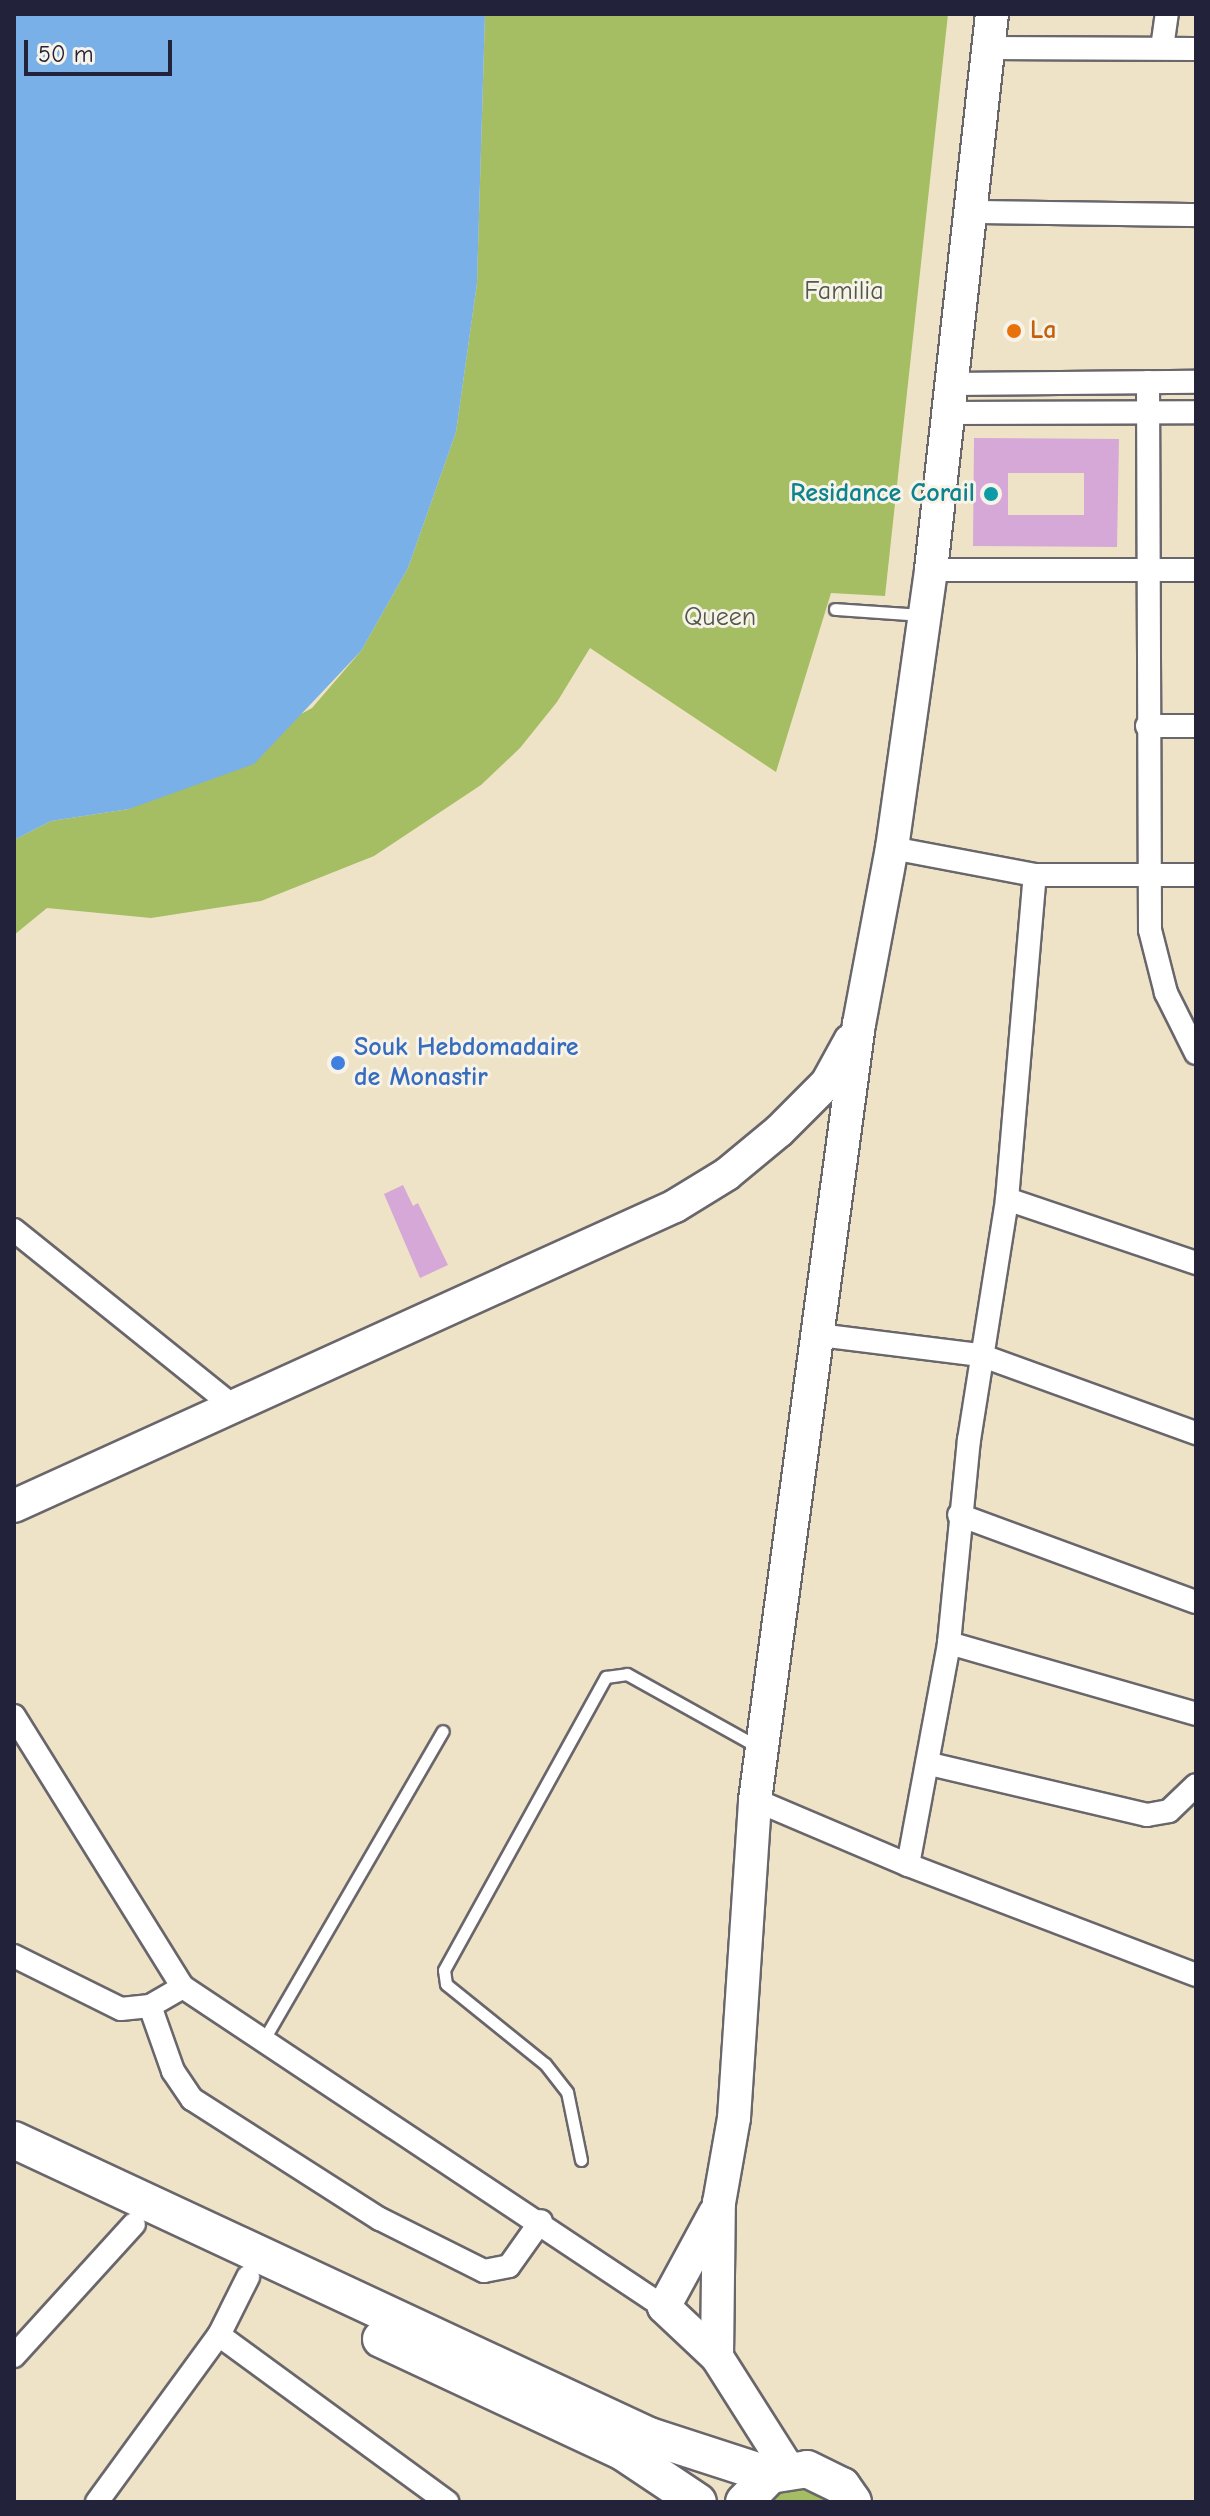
<!DOCTYPE html>
<html>
<head>
<meta charset="utf-8">
<style>
	body { margin:0 }
	#map { position:relative; width:1210px; height:2516px; overflow:hidden; background:#eee3c6; font-family:"Comic Neue",sans-serif }
	div>[style] { position:absolute }
	[style*='--x'] { left:calc(var(--x)*1px); top:calc(var(--y)*1px); width:calc(var(--w)*1px); rotate:calc(var(--a)*1deg) }
	.green>* { inset:0; background:#a5bd63 }
	.water>* { inset:0; background:#79b0e8 }
	.building>* { inset:0; background:#d5a8d7 }
	.roads { filter:drop-shadow(2px 0 #69666c) drop-shadow(-2px 0 #69666c) drop-shadow(0 2px #69666c) drop-shadow(0 -2px #69666c) }
	.lane>* { height:11px; margin:-5.5px; padding:0 5.5px; transform-origin:5.5px; border-radius:5.5px; background:#fff }
	.street>* { height:22px; margin:-11px; padding:0 11px; transform-origin:11px; border-radius:11px; background:#fff }
	.secondary>* { height:32px; margin:-16px; padding:0 16px; transform-origin:16px; border-radius:16px; background:#fff }
	.primary>* { height:36px; margin:-18px; padding:0 18px; transform-origin:18px; border-radius:18px; background:#fff }
	.dots>* { width:22px; height:22px; translate:-50% -50%; box-sizing:border-box; border:4px solid #f7f3e8; border-radius:50% }
	span { translate:-50% -50%; white-space:nowrap; text-align:center; line-height:1.15; -webkit-text-stroke:6px #f7f3e8; paint-order:stroke }
	.park-label { font-size:26px; color:#505849 }
	.food-label { font-size:26px; color:#c56008; font-weight:700 }
	.left { translate:0 -50%; text-align:left }
	.culture-label { font-size:26px; color:#0d838f; font-weight:700 }
	.right { translate:-100% -50%; text-align:right }
	.shop-label { font-size:26px; color:#366cbe; font-weight:700 }
	.frame { position:absolute; inset:0; border:16px solid #22223b; pointer-events:none }
	.scale { position:absolute; left:24px; top:40px; width:148px; height:36px; box-sizing:border-box; border:4px solid #22223b; border-top:0; padding-left:10px; font-size:24px; line-height:28px; white-space:nowrap; color:#22223b; -webkit-text-stroke:6px #f7f3e8; paint-order:stroke }
</style>
</head>
<body>
<div id="map">
	<div class="green">
		<div style="clip-path:polygon(485px 14px,948px 14px,885px 596px,831px 593px,776px 772px,590px 648px,557px 702px,520px 748px,481px 785px,374px 856px,261px 901px,151px 918px,47px 908px,14px 935px,14px 840px,51px 821px,129px 809px,312px 708px,361px 651px,408px 568px,456px 432px,477px 283px)"></div>
		<div style="clip-path:polygon(803px 2485px,832px 2502px,770px 2502px,781px 2491px)"></div>
	</div>
	<div class="water">
		<div style="clip-path:polygon(14px 14px,485px 14px,477px 283px,456px 432px,408px 568px,361px 651px,254px 764px,129px 809px,51px 821px,14px 840px)"></div>
	</div>
	<div class="building">
		<div style="clip-path:polygon(evenodd,974px 438px,1119px 439px,1117px 547px,973px 546px,974px 438px,1008px 473px,1084px 473px,1084px 515px,1008px 515px,1008px 473px)"></div>
		<div style="clip-path:polygon(403px 1185px,413px 1206px,418px 1203px,448px 1265px,420px 1278px,384px 1194px)"></div>
	</div>
	<div class="roads">
		<div class="lane">
			<div style="--x:835;--y:609;--w:89;--a:3.9"></div>
			<div style="--x:263;--y:2041;--w:358;--a:-59.9"></div>
			<div style="--x:581;--y:2160;--w:69;--a:-101.6"></div>
			<div style="--x:567;--y:2092;--w:36;--a:-128"></div>
			<div style="--x:545;--y:2064;--w:127;--a:-141.1"></div>
			<div style="--x:446;--y:1984;--w:14;--a:-98"></div>
			<div style="--x:444;--y:1970;--w:335;--a:-61.1"></div>
			<div style="--x:606;--y:1677;--w:21;--a:-8"></div>
			<div style="--x:627;--y:1674;--w:150;--a:29.1"></div>
		</div>
		<div class="street">
			<div style="--x:989;--y:48;--w:207;--a:0.3"></div>
			<div style="--x:1162;--y:48;--w:34;--a:-82"></div>
			<div style="--x:972;--y:212;--w:224;--a:0.8"></div>
			<div style="--x:1148;--y:382;--w:548;--a:89.79"></div>
			<div style="--x:1150;--y:930;--w:65;--a:75.7"></div>
			<div style="--x:1166;--y:993;--w:67;--a:63.4"></div>
			<div style="--x:951;--y:384;--w:245;--a:-0.5"></div>
			<div style="--x:949;--y:413;--w:247;--a:-0.2"></div>
			<div style="--x:931;--y:570;--w:265;--a:0"></div>
			<div style="--x:1147;--y:726;--w:49;--a:0"></div>
			<div style="--x:892;--y:848;--w:146;--a:10.7"></div>
			<div style="--x:1035;--y:875;--w:161;--a:0"></div>
			<div style="--x:1007;--y:1199;--w:200;--a:18.7"></div>
			<div style="--x:14;--y:1230;--w:282;--a:38.8"></div>
			<div style="--x:819;--y:1335;--w:162;--a:7.1"></div>
			<div style="--x:980;--y:1355;--w:230;--a:19.9"></div>
			<div style="--x:959;--y:1515;--w:252;--a:20.2"></div>
			<div style="--x:949;--y:1643;--w:257;--a:16"></div>
			<div style="--x:14;--y:1716;--w:319;--a:58.1"></div>
			<div style="--x:183;--y:1987;--w:578;--a:33.64"></div>
			<div style="--x:930;--y:1764;--w:223;--a:13.2"></div>
			<div style="--x:1147;--y:1815;--w:22;--a:-10"></div>
			<div style="--x:1169;--y:1811;--w:37;--a:-44"></div>
			<div style="--x:755;--y:1800;--w:166;--a:23"></div>
			<div style="--x:908;--y:1865;--w:308;--a:20.9"></div>
			<div style="--x:908;--y:1865;--w:226;--a:-79.5"></div>
			<div style="--x:949;--y:1643;--w:204;--a:-84.4"></div>
			<div style="--x:969;--y:1440;--w:244;--a:-81"></div>
			<div style="--x:1007;--y:1199;--w:325;--a:-85.1"></div>
			<div style="--x:14;--y:1956;--w:119;--a:26.4"></div>
			<div style="--x:121;--y:2009;--w:29;--a:-6"></div>
			<div style="--x:150;--y:2006;--w:38;--a:-30"></div>
			<div style="--x:150;--y:2006;--w:69;--a:70.5"></div>
			<div style="--x:173;--y:2071;--w:34;--a:56"></div>
			<div style="--x:192;--y:2099;--w:223;--a:32.6"></div>
			<div style="--x:380;--y:2219;--w:116;--a:26.6"></div>
			<div style="--x:484;--y:2271;--w:25;--a:-11"></div>
			<div style="--x:509;--y:2266;--w:55;--a:-54.6"></div>
			<div style="--x:219;--y:2335;--w:283;--a:36.2"></div>
			<div style="--x:14;--y:2356;--w:178;--a:-47.7"></div>
			<div style="--x:97;--y:2502;--w:207;--a:-53.9"></div>
			<div style="--x:219;--y:2335;--w:65;--a:-63.4"></div>
		</div>
		<div class="secondary">
			<div style="--x:14;--y:1506;--w:726;--a:-24.41"></div>
			<div style="--x:675;--y:1206;--w:61;--a:-31.6"></div>
			<div style="--x:727;--y:1174;--w:67;--a:-39.6"></div>
			<div style="--x:779;--y:1131;--w:68;--a:-45"></div>
			<div style="--x:827;--y:1083;--w:48;--a:-61.3"></div>
			<div style="--x:715;--y:2213;--w:107;--a:118.5"></div>
			<div style="--x:664;--y:2307;--w:73;--a:43.3"></div>
			<div style="--x:717;--y:2357;--w:133;--a:57.6"></div>
			<div style="--x:717;--y:2357;--w:154;--a:-89.3"></div>
			<div style="--x:719;--y:2203;--w:86;--a:-80"></div>
			<div style="--x:734;--y:2118;--w:319;--a:-86.2"></div>
			<div style="--x:755;--y:1800;--w:783;--a:-82.37"></div>
			<div style="--x:859;--y:1024;--w:179;--a:-79.4"></div>
			<div style="--x:892;--y:848;--w:281;--a:-82"></div>
			<div style="--x:931;--y:570;--w:559;--a:-83.74"></div>
		</div>
		<div class="primary">
			<div style="--x:14;--y:2140;--w:701;--a:24.99"></div>
			<div style="--x:649;--y:2436;--w:127;--a:17.9"></div>
			<div style="--x:381;--y:2339;--w:267;--a:25"></div>
			<div style="--x:623;--y:2452;--w:90;--a:33.7"></div>
			<div style="--x:744;--y:2502;--w:37;--a:-46"></div>
			<div style="--x:770;--y:2475;--w:37;--a:-9"></div>
			<div style="--x:807;--y:2469;--w:39;--a:26"></div>
			<div style="--x:842;--y:2486;--w:19;--a:55"></div>
		</div>
	</div>
	<div class="dots">
		<div style="left:1014px;top:331px;background:#e8710a"></div>
		<div style="left:991px;top:494px;background:#0f9aa8"></div>
		<div style="left:338px;top:1063px;background:#3f7fe0"></div>
	</div>
	<div class="park-label">
		<span style="left:844px;top:292px">Familia</span>
		<span style="left:720px;top:618px">Queen</span>
	</div>
	<div class="food-label">
		<span class="left" style="left:1030px;top:331px">La</span>
	</div>
	<div class="culture-label">
		<span class="right" style="left:975px;top:494px">Residance Corail</span>
	</div>
	<div class="shop-label">
		<span class="left" style="left:354px;top:1063px">Souk Hebdomadaire<br>de Monastir</span>
	</div>
	<div class="frame"></div>
	<div class="scale">50 m</div>
</div>
</body>
</html>
